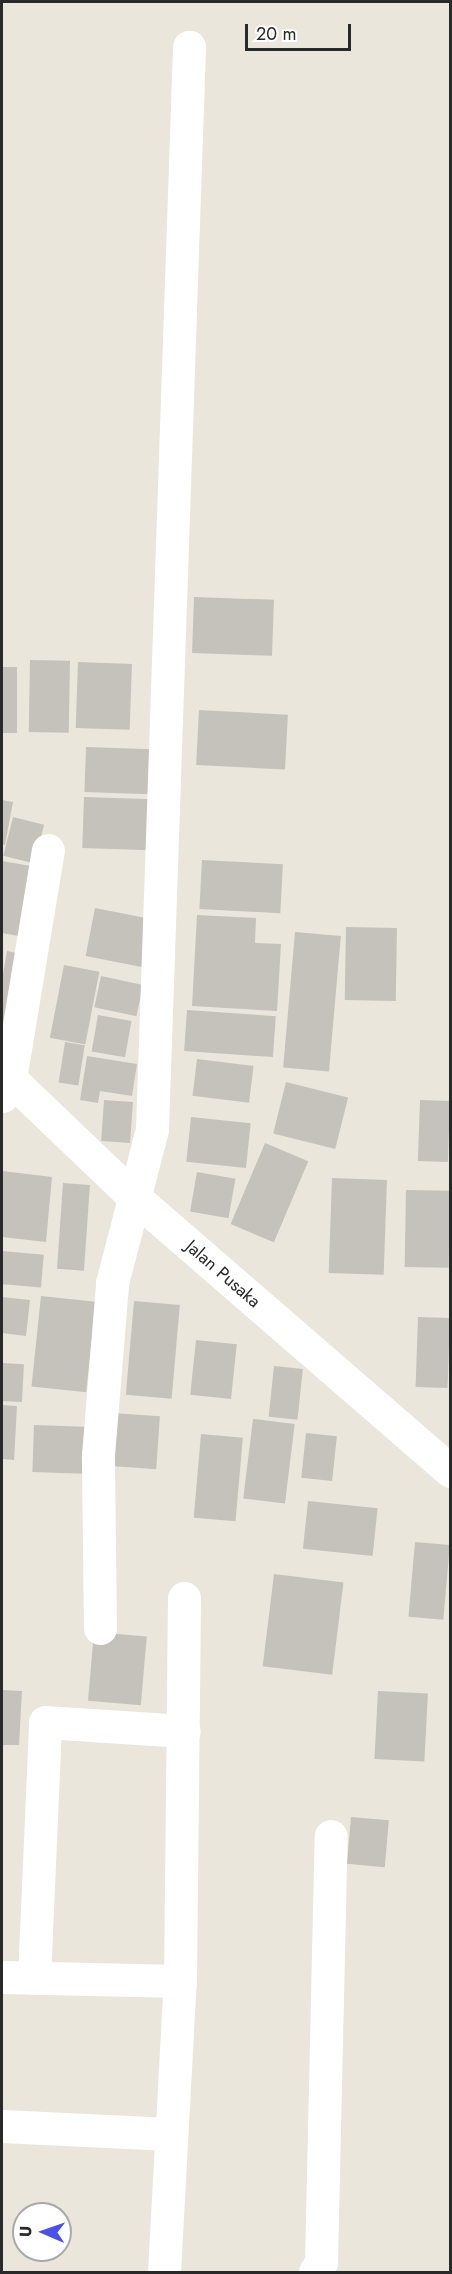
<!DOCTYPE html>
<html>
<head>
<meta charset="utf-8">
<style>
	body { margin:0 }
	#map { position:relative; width:452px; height:2274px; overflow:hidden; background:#eae6dc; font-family:Jost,sans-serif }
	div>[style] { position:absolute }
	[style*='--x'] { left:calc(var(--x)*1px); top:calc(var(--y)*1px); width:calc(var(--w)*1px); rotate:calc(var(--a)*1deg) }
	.building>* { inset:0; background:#c5c2bb; transform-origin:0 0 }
	.minor>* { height:33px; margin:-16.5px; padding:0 16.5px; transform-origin:16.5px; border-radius:16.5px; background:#fff }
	span { translate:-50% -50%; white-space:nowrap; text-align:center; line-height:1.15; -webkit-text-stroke:6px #fff; paint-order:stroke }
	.street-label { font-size:18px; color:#292929 }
	.frame { position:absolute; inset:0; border:3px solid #292929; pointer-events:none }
	.north { position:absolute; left:12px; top:2202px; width:60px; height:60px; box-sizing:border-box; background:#fff; border:2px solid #a9a9a9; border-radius:50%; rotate:272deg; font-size:16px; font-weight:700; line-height:24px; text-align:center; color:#292929 }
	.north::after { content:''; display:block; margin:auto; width:21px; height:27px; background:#4a50e8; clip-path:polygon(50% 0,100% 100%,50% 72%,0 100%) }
	.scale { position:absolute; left:245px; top:24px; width:106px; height:27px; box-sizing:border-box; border:3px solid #292929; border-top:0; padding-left:8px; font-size:18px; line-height:21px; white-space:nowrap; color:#292929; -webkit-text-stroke:4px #fff; paint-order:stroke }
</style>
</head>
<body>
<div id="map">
	<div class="building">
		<div style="left:194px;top:597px;width:80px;height:56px;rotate:2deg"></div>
		<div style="left:30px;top:660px;width:40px;height:72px;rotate:1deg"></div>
		<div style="left:78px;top:662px;width:54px;height:66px;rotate:2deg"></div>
		<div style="left:2px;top:667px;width:15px;height:66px"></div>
		<div style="left:199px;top:710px;width:89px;height:55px;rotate:3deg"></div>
		<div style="left:86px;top:747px;width:73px;height:45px;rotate:2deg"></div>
		<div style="left:84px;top:797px;width:68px;height:51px;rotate:2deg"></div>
		<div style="clip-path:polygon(2px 800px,13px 802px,5px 845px,2px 844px)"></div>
		<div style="left:13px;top:817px;width:32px;height:40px;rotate:14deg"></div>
		<div style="left:202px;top:860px;width:81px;height:49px;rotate:3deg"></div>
		<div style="clip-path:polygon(2px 861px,37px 867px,24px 937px,2px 933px)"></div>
		<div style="left:95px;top:908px;width:57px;height:49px;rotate:11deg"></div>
		<div style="clip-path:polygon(197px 915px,256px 918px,255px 943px,281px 944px,277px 1011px,192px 1006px)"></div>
		<div style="left:346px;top:927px;width:51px;height:73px;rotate:1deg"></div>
		<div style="left:295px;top:932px;width:46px;height:136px;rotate:5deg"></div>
		<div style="clip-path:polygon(7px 951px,26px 955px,11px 1026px,2px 1024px,2px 980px)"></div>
		<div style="left:64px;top:965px;width:36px;height:74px;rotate:11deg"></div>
		<div style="left:101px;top:976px;width:43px;height:32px;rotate:12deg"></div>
		<div style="left:187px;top:1010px;width:89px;height:41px;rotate:4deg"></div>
		<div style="left:98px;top:1015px;width:34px;height:37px;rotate:10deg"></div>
		<div style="left:65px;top:1042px;width:20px;height:41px;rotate:9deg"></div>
		<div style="clip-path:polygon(87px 1056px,137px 1064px,132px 1096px,100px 1091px,98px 1103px,80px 1100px)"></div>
		<div style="left:197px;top:1059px;width:57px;height:37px;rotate:7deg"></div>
		<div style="left:286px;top:1082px;width:64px;height:53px;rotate:14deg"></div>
		<div style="left:104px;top:1100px;width:29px;height:41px;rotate:4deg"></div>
		<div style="left:420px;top:1100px;width:30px;height:61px;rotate:2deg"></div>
		<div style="left:191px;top:1117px;width:60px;height:45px;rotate:6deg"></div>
		<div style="left:265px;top:1143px;width:47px;height:88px;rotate:23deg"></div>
		<div style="clip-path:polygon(2px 1171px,52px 1177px,46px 1242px,2px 1237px)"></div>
		<div style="left:197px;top:1172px;width:39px;height:40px;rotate:10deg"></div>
		<div style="left:332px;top:1178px;width:55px;height:95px;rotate:2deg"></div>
		<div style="left:63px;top:1183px;width:27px;height:86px;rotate:4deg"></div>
		<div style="left:406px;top:1190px;width:44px;height:77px;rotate:1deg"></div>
		<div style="left:2px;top:1251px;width:42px;height:33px;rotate:5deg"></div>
		<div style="left:41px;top:1296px;width:55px;height:91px;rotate:6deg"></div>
		<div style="clip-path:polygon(2px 1297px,30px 1300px,26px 1336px,2px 1333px)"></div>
		<div style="left:134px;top:1301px;width:46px;height:94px;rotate:5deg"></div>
		<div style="left:418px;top:1317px;width:32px;height:70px;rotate:2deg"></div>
		<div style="left:196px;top:1340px;width:41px;height:55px;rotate:6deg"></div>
		<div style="left:2px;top:1363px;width:22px;height:38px;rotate:3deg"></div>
		<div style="left:274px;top:1366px;width:29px;height:51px;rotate:6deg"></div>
		<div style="clip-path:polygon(2px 1405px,17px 1406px,14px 1460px,2px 1459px)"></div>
		<div style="left:112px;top:1413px;width:48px;height:53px;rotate:4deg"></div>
		<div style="left:253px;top:1419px;width:42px;height:80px;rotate:7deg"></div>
		<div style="left:34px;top:1425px;width:58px;height:47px;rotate:2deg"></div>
		<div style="left:306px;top:1433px;width:31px;height:45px;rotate:6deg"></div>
		<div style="left:201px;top:1434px;width:42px;height:84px;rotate:5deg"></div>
		<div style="left:308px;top:1501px;width:70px;height:48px;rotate:6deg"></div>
		<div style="left:415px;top:1542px;width:35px;height:75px;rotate:5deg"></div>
		<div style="left:274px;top:1574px;width:70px;height:93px;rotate:7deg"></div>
		<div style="left:94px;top:1632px;width:53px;height:69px;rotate:5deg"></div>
		<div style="clip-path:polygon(2px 1690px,22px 1691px,19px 1745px,2px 1745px)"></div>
		<div style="left:378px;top:1691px;width:50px;height:68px;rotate:3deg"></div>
		<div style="left:351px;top:1817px;width:38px;height:47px;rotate:5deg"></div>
	</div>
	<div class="minor">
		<div style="--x:2;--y:1071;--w:181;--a:43.7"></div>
		<div style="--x:133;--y:1196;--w:420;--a:40.9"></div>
		<div style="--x:2;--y:1096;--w:19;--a:-65"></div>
		<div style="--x:10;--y:1079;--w:232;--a:-80.6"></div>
		<div style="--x:100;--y:1628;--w:173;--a:-90.7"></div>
		<div style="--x:98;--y:1455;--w:173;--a:-85.3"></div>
		<div style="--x:112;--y:1283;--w:159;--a:-75.4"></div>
		<div style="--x:152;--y:1129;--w:1083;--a:-88.04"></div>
		<div style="--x:2;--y:1977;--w:178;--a:1.3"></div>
		<div style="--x:34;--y:1978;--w:256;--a:-87.5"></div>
		<div style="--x:45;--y:1722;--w:139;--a:3.7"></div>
		<div style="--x:2;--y:2126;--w:168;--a:2.7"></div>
		<div style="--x:164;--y:2272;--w:291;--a:-86.9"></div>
		<div style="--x:180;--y:1981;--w:383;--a:-89.4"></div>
		<div style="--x:315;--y:2272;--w:12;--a:-59"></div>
		<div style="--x:321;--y:2262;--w:426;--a:-88.7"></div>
	</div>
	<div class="street-label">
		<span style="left:223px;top:1274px;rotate:41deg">Jalan Pusaka</span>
	</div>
	<div class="frame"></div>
	<div class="north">U</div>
	<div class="scale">20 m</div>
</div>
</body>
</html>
